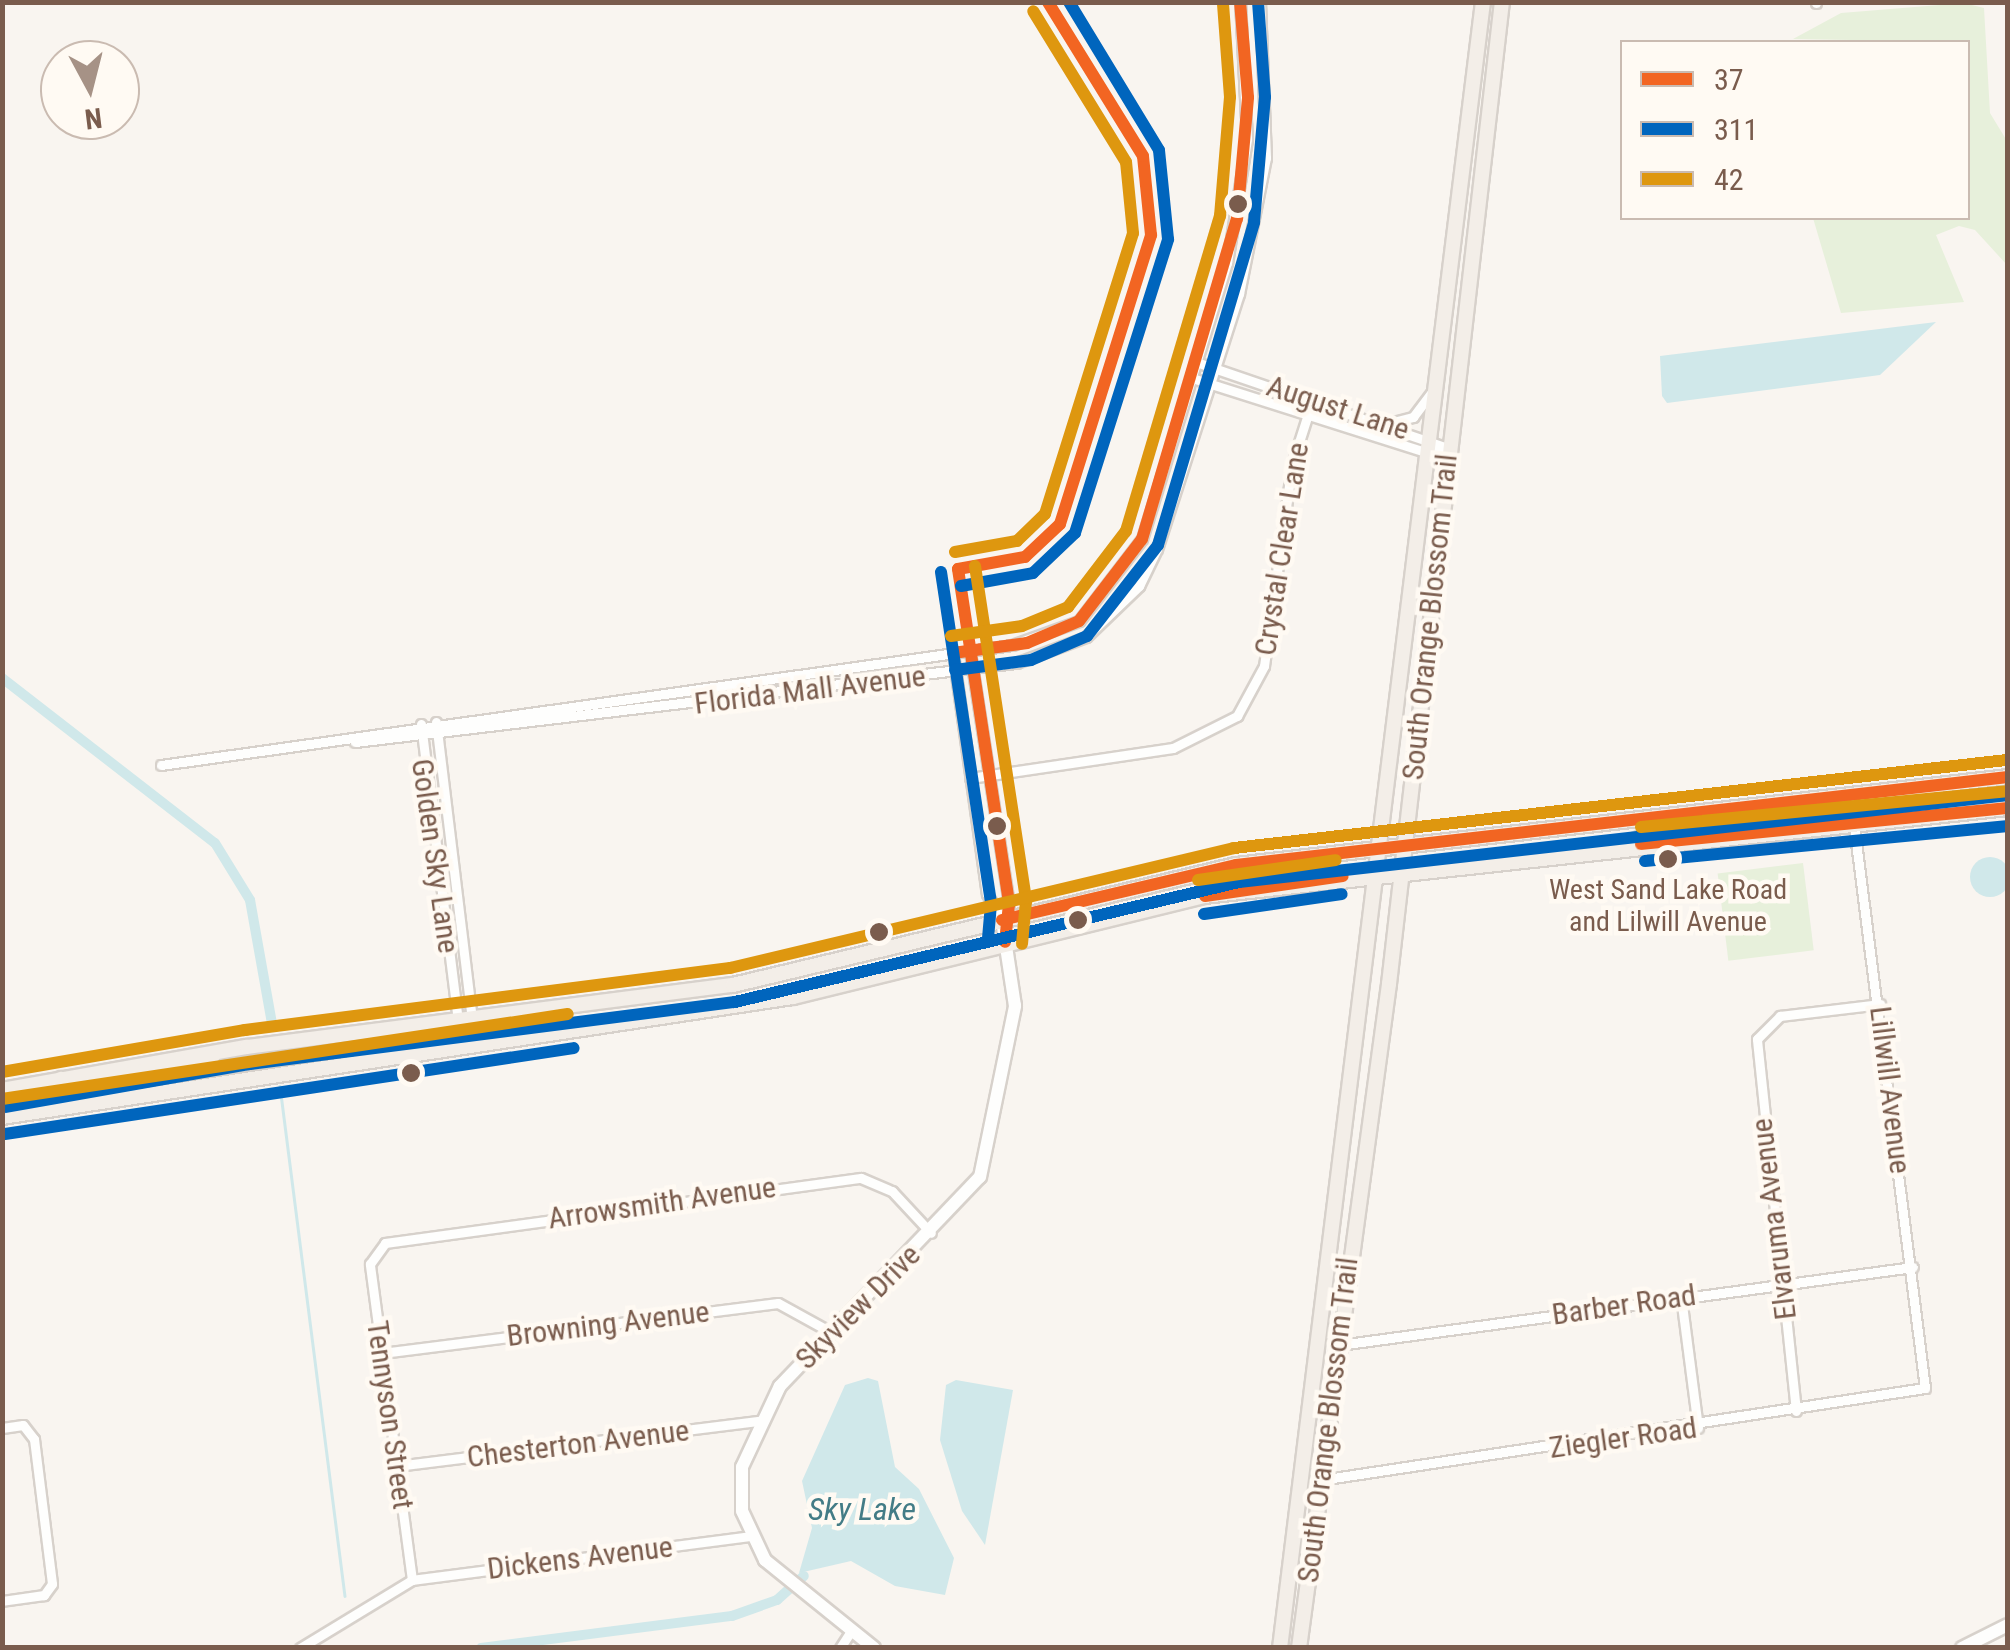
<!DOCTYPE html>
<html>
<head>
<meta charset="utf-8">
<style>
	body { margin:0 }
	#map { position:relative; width:2010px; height:1650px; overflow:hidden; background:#f9f5f0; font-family:"Roboto Condensed",sans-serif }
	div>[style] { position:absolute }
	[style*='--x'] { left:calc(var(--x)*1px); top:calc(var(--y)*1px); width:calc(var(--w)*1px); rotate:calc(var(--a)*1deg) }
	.green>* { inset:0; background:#e7f0db; transform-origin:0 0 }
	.water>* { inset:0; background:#d0e8ea }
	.round { border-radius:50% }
	.stream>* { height:2.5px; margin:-1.25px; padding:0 1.25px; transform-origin:1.25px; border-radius:1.25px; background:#d0e8ea }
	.canal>* { height:10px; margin:-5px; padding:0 5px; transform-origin:5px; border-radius:5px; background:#d0e8ea }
	.roads { filter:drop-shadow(2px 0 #d7d1cb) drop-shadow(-2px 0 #d7d1cb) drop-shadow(0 2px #d7d1cb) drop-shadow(0 -2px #d7d1cb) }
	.street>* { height:9px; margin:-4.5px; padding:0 4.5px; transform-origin:4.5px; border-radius:4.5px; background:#fefefd }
	.secondary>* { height:12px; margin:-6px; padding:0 6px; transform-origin:6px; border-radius:6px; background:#fefefd }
	.primary>* { height:14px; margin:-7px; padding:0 7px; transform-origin:7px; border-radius:7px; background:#f3eee8 }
	.bus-1>* { height:12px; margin:-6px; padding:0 6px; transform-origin:6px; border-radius:6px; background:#f26522 }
	.bus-2>* { height:12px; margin:-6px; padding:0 6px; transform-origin:6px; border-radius:6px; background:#0065bd }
	.bus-3>* { height:12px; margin:-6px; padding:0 6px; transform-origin:6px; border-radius:6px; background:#de970f }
	.dots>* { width:28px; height:28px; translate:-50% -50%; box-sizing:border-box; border:5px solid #fffaf3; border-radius:50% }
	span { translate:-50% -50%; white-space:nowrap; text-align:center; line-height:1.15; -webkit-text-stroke:9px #fffaf3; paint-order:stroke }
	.bus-label { font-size:28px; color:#7a5c4d }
	.street-label { font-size:30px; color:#7a5c4d }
	.water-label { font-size:32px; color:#437c86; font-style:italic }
	.frame { position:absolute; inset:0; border:5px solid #7a5c4d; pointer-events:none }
	.legend { position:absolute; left:1620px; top:40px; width:350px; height:180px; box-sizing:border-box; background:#fffaf3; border:2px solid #cabbb1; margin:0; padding:12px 18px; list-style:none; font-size:30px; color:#7a5c4d }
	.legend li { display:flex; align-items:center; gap:20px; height:50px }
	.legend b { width:50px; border:2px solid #cabbb1 }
	.north { position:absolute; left:40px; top:40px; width:100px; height:100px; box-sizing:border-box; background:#fffaf3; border:2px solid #cabbb1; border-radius:50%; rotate:173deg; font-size:28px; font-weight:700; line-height:40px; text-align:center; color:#7a5c4d }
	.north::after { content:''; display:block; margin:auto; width:35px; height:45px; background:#a69286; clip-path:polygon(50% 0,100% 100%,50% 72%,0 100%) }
</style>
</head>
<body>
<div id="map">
	<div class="green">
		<div style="clip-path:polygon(1964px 3px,1984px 8px,1990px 113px,2007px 141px,2007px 265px,1975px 230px,1959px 226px,1936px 235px,1964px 302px,1841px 313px,1813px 218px,1968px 218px,1968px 42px,1793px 39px,1841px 13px)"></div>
		<div style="left:1803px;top:863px;width:88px;height:86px;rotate:83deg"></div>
	</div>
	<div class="water">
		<div style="clip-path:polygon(1936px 322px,1880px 375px,1667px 403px,1662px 396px,1660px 356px)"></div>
		<div class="round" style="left:1970px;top:857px;width:40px;height:40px"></div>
		<div style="clip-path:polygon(868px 1378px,878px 1381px,895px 1467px,919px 1489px,954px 1558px,945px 1595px,895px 1586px,851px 1561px,799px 1573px,812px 1528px,802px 1481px,845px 1385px)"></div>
		<div style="clip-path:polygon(956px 1380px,1013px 1390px,985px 1545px,962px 1511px,940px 1440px,946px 1385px)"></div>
	</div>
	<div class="stream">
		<div style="--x:280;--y:1086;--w:514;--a:82.74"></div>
	</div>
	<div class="canal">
		<div style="--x:2;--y:678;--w:269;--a:37.8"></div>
		<div style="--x:215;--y:843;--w:67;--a:58.4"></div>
		<div style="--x:250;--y:900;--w:126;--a:79.9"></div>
		<div style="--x:481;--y:1648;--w:253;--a:-7.3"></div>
		<div style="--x:732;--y:1616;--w:48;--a:-19.6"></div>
		<div style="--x:777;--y:1600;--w:36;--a:-42"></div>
	</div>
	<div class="roads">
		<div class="street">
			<div style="--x:1816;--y:2;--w:1;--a:90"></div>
			<div style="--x:1199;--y:363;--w:262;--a:18.9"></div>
			<div style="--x:1192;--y:378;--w:244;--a:17.6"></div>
			<div style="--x:1425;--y:452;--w:23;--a:-7"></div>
			<div style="--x:1393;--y:422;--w:21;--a:-14"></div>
			<div style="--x:1413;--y:417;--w:31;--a:-53"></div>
			<div style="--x:953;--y:653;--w:243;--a:82"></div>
			<div style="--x:987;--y:894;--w:30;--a:60"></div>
			<div style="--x:1002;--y:920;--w:17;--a:-66"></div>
			<div style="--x:1009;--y:904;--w:256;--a:-98.8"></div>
			<div style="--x:436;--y:722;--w:325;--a:83.1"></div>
			<div style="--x:421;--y:724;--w:325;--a:82.9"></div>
			<div style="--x:355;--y:742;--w:666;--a:-6.82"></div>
			<div style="--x:1016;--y:663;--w:75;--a:-20.4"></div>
			<div style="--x:1086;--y:637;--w:74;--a:-43.9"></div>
			<div style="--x:1139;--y:586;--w:41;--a:-64.1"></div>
			<div style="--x:1157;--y:549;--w:268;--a:-72.2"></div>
			<div style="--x:1239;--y:294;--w:139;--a:-78.8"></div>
			<div style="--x:1266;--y:158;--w:156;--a:-92.2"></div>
			<div style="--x:161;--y:765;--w:859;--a:-8.03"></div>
			<div style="--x:1012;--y:645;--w:71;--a:-19.7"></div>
			<div style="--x:1079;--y:621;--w:103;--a:-52.5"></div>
			<div style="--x:1142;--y:539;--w:289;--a:-72.9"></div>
			<div style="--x:1227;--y:263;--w:126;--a:-80.8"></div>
			<div style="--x:1247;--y:139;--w:137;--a:-92.9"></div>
			<div style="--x:970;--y:778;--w:205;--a:-8.4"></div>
			<div style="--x:1173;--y:748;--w:72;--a:-26.6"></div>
			<div style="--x:1237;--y:716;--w:57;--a:-61.6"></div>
			<div style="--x:1264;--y:666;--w:204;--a:-82.1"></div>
			<div style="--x:1292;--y:464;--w:69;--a:-72.3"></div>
			<div style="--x:1681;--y:1297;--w:132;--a:82.6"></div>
			<div style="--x:1339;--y:1345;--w:579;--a:-7.74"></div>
			<div style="--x:382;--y:1353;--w:399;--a:-7.2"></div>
			<div style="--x:778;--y:1303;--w:56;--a:28.9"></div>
			<div style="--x:1796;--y:1411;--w:374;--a:-96"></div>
			<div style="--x:1757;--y:1039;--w:33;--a:-45"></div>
			<div style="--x:1780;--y:1016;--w:101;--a:-6.8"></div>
			<div style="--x:2;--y:1428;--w:21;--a:-8"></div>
			<div style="--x:23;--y:1425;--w:18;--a:52"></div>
			<div style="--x:34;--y:1439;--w:146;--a:82.9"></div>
			<div style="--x:52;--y:1584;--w:14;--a:126"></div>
			<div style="--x:44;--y:1595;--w:42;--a:171.9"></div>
			<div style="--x:397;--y:1466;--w:365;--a:-7.1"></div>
			<div style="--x:1320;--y:1480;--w:612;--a:-8.65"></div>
			<div style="--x:1925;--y:1388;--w:599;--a:-97.2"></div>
			<div style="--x:412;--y:1580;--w:319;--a:-97.6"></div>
			<div style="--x:370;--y:1264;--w:26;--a:-54"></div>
			<div style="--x:385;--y:1243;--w:480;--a:-7.8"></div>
			<div style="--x:861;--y:1178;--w:34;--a:23"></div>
			<div style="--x:892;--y:1191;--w:57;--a:47.1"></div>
			<div style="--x:300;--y:1648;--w:131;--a:-31.3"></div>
			<div style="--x:412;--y:1580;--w:340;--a:-7.4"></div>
			<div style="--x:840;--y:1648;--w:17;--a:-57"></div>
		</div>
		<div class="secondary">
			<div style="--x:874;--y:1648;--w:140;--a:-141.1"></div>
			<div style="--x:765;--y:1560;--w:54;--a:-115.1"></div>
			<div style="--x:742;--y:1511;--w:44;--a:-90"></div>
			<div style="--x:742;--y:1467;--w:89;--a:-64.9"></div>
			<div style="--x:780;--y:1386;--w:289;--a:-46.3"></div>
			<div style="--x:980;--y:1177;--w:175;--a:-78.4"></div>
			<div style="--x:1015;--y:1006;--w:87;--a:-98.6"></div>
			<div style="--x:1962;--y:1648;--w:51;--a:-26.6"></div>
		</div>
		<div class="primary">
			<div style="--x:1619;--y:847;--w:78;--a:-21.9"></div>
			<div style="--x:2;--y:1090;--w:249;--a:-10"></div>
			<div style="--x:247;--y:1047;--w:490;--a:-7.3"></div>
			<div style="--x:733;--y:985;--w:517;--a:-13.42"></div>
			<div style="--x:1236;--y:865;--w:777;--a:-6.5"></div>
			<div style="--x:33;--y:1102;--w:15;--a:-11"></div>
			<div style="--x:48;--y:1099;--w:24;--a:-57"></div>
			<div style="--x:63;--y:1106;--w:27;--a:-51"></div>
			<div style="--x:80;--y:1085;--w:136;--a:-12.3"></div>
			<div style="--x:2;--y:1117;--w:800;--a:-8.63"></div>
			<div style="--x:793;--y:997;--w:423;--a:-13.8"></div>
			<div style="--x:1204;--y:896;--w:809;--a:-6.25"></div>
			<div style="--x:1280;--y:1648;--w:1658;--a:-82.97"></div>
			<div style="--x:1299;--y:1648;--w:670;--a:-82.28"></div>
			<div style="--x:1389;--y:984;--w:988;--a:-83.44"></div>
		</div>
	</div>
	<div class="bus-1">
		<div style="--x:958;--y:569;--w:68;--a:-10.2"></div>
		<div style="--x:1025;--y:557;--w:48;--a:-43.3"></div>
		<div style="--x:1060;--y:524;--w:303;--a:-72.5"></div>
		<div style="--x:1151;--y:235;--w:79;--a:-95.8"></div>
		<div style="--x:1143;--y:156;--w:181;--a:-121.7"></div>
		<div style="--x:958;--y:569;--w:339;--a:81.3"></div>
		<div style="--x:1009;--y:904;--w:38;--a:96"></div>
		<div style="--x:953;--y:653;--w:75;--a:-7.7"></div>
		<div style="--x:1027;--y:643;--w:56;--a:-22.9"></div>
		<div style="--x:1079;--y:621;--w:103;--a:-52.5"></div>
		<div style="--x:1142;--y:539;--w:334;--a:-73.5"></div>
		<div style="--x:1237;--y:219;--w:122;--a:-84.8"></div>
		<div style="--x:1248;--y:97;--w:95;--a:-94.8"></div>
		<div style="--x:1641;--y:844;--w:369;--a:-5.6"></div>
		<div style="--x:1205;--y:896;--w:139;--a:-8.2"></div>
		<div style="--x:1002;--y:920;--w:240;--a:-13.2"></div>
		<div style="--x:1236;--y:865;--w:777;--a:-6.5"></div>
	</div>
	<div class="bus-2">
		<div style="--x:941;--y:572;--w:336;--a:81.4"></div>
		<div style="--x:991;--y:904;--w:36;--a:95"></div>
		<div style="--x:961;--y:586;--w:73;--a:-10.2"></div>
		<div style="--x:1033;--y:573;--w:58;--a:-43.6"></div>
		<div style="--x:1075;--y:533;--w:308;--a:-72.4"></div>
		<div style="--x:1168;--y:239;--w:89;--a:-95.8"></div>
		<div style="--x:1159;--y:150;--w:173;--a:-121.3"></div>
		<div style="--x:955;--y:670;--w:77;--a:-7.5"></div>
		<div style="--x:1031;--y:660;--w:61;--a:-23.2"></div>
		<div style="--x:1087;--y:636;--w:115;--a:-52"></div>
		<div style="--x:1158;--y:545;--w:337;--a:-73.4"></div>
		<div style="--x:1254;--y:222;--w:125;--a:-85"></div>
		<div style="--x:1265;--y:97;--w:95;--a:-94.2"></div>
		<div style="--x:1645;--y:861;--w:365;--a:-5.5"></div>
		<div style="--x:1204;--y:914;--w:139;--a:-8.2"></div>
		<div style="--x:5;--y:1107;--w:249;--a:-10"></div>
		<div style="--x:250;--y:1064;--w:489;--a:-7.3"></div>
		<div style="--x:735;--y:1002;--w:518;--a:-13.39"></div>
		<div style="--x:1239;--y:882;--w:774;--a:-6.45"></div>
		<div style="--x:5;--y:1134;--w:575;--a:-8.59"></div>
	</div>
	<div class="bus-3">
		<div style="--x:955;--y:552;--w:63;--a:-10.1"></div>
		<div style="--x:1017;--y:541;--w:39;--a:-44"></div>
		<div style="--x:1045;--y:514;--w:294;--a:-72.6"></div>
		<div style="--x:1133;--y:233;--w:71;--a:-95.6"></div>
		<div style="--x:1126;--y:162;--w:177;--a:-121.6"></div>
		<div style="--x:975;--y:566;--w:339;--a:81.3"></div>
		<div style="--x:1026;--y:901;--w:43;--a:95.3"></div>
		<div style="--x:951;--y:636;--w:72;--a:-8"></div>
		<div style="--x:1022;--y:626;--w:50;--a:-22.4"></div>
		<div style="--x:1068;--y:607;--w:96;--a:-52.7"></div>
		<div style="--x:1126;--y:531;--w:329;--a:-73.4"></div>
		<div style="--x:1220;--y:216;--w:119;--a:-85.2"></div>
		<div style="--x:1230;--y:97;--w:94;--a:-94.3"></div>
		<div style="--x:1641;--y:827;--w:367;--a:-5.6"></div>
		<div style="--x:1198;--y:880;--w:139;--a:-8.2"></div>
		<div style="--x:2;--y:1072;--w:247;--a:-9.8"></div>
		<div style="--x:245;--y:1030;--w:489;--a:-7.3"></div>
		<div style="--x:730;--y:968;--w:518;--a:-13.39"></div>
		<div style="--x:1234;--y:848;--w:777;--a:-6.5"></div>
		<div style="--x:2;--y:1099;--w:572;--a:-8.54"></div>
	</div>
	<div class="dots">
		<div style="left:1238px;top:204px;background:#7a5c4d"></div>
		<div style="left:997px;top:826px;background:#7a5c4d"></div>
		<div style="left:1668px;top:859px;background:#7a5c4d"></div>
		<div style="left:1078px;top:920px;background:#7a5c4d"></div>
		<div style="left:879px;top:932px;background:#7a5c4d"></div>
		<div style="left:411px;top:1073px;background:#7a5c4d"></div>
	</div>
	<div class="bus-label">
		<span style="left:1668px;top:906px">West Sand Lake Road<br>and Lilwill Avenue</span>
	</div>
	<div class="street-label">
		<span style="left:1338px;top:408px;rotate:18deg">August Lane</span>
		<span style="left:1282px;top:549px;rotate:-81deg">Crystal Clear Lane</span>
		<span style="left:1430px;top:617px;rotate:-84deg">South Orange Blossom Trail</span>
		<span style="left:810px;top:690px;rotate:-7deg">Florida Mall Avenue</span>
		<span style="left:435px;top:856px;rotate:82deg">Golden Sky Lane</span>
		<span style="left:1890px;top:1090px;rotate:83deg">Lillwill Avenue</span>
		<span style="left:662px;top:1203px;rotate:-8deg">Arrowsmith Avenue</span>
		<span style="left:1774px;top:1219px;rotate:-97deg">Elvaruma Avenue</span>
		<span style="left:1624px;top:1305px;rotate:-8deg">Barber Road</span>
		<span style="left:858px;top:1307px;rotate:-45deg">Skyview Drive</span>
		<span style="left:608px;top:1324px;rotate:-7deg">Browning Avenue</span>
		<span style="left:390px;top:1415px;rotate:82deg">Tennyson Street</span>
		<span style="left:1328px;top:1420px;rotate:-83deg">South Orange Blossom Trail</span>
		<span style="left:1623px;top:1438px;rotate:-8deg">Ziegler Road</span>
		<span style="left:578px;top:1444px;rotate:-7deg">Chesterton Avenue</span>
		<span style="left:580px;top:1558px;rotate:-7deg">Dickens Avenue</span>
	</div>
	<div class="water-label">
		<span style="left:862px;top:1509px">Sky Lake</span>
	</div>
	<div class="frame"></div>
	<ul class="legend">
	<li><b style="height:12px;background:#f26522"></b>37</li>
	<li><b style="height:12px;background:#0065bd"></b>311</li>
	<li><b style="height:12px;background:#de970f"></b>42</li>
	</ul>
	<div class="north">N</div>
</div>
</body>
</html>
